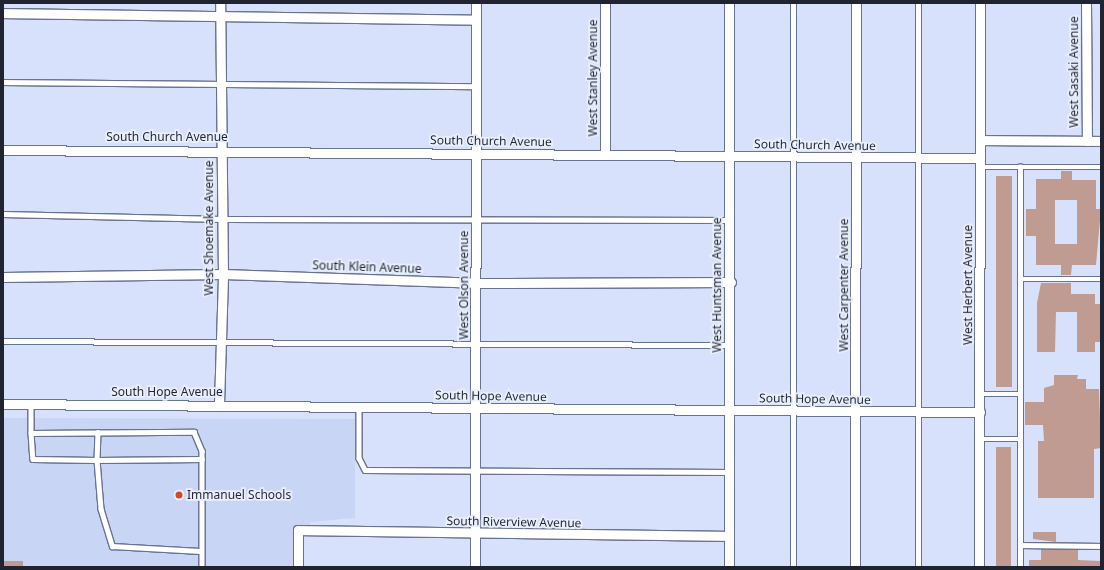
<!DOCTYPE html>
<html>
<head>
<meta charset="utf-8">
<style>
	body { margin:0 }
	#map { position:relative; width:1104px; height:570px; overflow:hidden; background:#d7e1fb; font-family:"Noto Sans",sans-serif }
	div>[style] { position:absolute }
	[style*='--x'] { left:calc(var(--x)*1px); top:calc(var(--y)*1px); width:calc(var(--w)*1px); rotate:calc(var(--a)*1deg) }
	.built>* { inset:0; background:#c9d5f4 }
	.building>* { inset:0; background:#c09b91; transform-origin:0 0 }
	.roads { filter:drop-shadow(1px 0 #677390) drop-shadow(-1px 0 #677390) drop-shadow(0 1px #677390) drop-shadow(0 -1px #677390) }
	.lane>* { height:4.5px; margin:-2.25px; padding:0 2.25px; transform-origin:2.25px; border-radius:2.25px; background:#fff }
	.street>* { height:9px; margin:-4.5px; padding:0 4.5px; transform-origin:4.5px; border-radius:4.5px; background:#fff }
	.dots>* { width:11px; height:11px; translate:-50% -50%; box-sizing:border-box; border:2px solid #e9effc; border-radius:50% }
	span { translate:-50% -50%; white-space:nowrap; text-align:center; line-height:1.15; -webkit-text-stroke:3.5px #e9effc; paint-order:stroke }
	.street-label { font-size:12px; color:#1f2430 }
	.poi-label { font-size:12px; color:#1f2430 }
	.left { translate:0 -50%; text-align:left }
	.frame { position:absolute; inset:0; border:4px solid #1f2430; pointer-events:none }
</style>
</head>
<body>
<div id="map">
	<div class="built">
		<div style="clip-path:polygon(3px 418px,355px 419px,355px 518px,310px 522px,310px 534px,301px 534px,300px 567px,3px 567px)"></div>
	</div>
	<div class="building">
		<div style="clip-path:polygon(evenodd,1061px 171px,1072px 171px,1072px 180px,1096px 180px,1096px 209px,1101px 209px,1096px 265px,1072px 265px,1071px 275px,1061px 275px,1061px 265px,1036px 265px,1036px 236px,1026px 236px,1026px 209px,1036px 209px,1036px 179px,1061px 179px,1061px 171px,1055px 200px,1077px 200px,1077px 244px,1055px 244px,1055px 200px)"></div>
		<div style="left:996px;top:176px;width:16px;height:211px"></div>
		<div style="clip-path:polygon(1041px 283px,1071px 283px,1071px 294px,1095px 294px,1095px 304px,1101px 304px,1101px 342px,1095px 342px,1095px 352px,1077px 352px,1077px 312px,1056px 312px,1055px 352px,1037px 352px,1037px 303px)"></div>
		<div style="clip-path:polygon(1054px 375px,1078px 375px,1077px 379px,1086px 379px,1086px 389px,1099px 389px,1101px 448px,1094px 449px,1094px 498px,1038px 498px,1038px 441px,1044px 441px,1043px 425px,1025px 425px,1025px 402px,1044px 402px,1044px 388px,1054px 385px)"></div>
		<div style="left:996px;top:447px;width:15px;height:120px"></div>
		<div style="clip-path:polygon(1033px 532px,1056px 532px,1056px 542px,1033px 539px)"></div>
		<div style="clip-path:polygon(1041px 549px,1078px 549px,1078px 560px,1101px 561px,1101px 567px,1029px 567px,1029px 560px,1041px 560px)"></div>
		<div style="left:3px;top:561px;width:20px;height:6px"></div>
	</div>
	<div class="roads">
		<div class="lane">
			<div style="--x:793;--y:3;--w:564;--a:90"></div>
			<div style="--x:3;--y:82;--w:473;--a:0.5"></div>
			<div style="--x:980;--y:167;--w:121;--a:0"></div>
			<div style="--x:3;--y:214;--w:219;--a:1.3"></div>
			<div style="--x:222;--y:219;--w:507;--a:0.11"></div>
			<div style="--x:1020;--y:279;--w:81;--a:0"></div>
			<div style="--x:3;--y:341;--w:726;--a:0.32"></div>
			<div style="--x:980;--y:394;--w:41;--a:0"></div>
			<div style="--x:31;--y:404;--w:29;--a:90"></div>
			<div style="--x:31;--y:433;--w:163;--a:-0.4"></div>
			<div style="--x:194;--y:432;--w:21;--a:67"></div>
			<div style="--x:202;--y:451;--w:116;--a:90"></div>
			<div style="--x:359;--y:406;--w:52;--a:90"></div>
			<div style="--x:359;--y:458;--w:13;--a:63"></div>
			<div style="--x:365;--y:470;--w:364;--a:0.3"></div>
			<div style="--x:98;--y:432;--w:28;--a:92"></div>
			<div style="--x:97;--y:460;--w:105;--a:-0.5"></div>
			<div style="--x:31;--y:433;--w:26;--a:86"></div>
			<div style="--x:33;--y:459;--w:64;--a:0.9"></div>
			<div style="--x:97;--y:460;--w:49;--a:85.3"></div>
			<div style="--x:101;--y:509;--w:39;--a:73"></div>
			<div style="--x:112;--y:546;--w:88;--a:3.3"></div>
			<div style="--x:980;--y:439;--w:41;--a:0"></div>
			<div style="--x:1020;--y:545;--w:81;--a:0.7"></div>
			<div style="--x:918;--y:567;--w:564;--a:-90"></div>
			<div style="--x:1020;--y:567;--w:400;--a:-90"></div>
		</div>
		<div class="street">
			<div style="--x:1086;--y:3;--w:138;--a:89.6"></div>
			<div style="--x:3;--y:13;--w:473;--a:0.8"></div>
			<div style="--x:980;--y:140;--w:121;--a:0.5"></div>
			<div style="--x:3;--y:150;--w:977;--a:0.47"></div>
			<div style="--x:605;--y:154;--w:151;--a:-90"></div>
			<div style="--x:3;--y:277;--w:220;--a:-0.8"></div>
			<div style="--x:223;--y:274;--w:252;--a:2"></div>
			<div style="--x:475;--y:283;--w:256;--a:-0.2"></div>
			<div style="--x:3;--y:404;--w:977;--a:0.47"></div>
			<div style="--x:219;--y:404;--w:130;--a:-88.2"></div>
			<div style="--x:223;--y:274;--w:271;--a:-90.6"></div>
			<div style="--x:298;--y:567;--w:37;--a:-90"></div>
			<div style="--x:298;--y:530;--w:431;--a:0.8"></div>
			<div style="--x:475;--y:567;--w:564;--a:-89.9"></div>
			<div style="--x:729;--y:567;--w:564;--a:-90"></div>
			<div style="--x:855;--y:567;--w:564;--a:-89.9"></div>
			<div style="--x:979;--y:567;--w:564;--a:-89.9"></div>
		</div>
	</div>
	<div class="dots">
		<div style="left:179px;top:495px;background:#d24826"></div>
	</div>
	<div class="street-label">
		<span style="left:1074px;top:72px;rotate:-90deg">West Sasaki Avenue</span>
		<span style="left:593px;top:78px;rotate:-90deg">West Stanley Avenue</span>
		<span style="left:167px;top:137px">South Church Avenue</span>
		<span style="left:491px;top:141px;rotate:1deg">South Church Avenue</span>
		<span style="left:815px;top:145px;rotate:1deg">South Church Avenue</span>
		<span style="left:209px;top:228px;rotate:-90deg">West Shoemake Avenue</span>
		<span style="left:367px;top:267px;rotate:2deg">South Klein Avenue</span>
		<span style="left:464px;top:285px;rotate:-90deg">West Olson Avenue</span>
		<span style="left:717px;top:285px;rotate:-90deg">West Huntsman Avenue</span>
		<span style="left:844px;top:285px;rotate:-90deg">West Carpenter Avenue</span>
		<span style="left:968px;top:285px;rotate:-90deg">West Herbert Avenue</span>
		<span style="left:167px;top:392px">South Hope Avenue</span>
		<span style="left:491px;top:396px;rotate:1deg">South Hope Avenue</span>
		<span style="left:815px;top:399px;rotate:1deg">South Hope Avenue</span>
		<span style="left:514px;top:522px;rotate:1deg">South Riverview Avenue</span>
	</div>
	<div class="poi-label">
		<span class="left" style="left:187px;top:495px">Immanuel Schools</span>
	</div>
	<div class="frame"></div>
</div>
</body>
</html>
